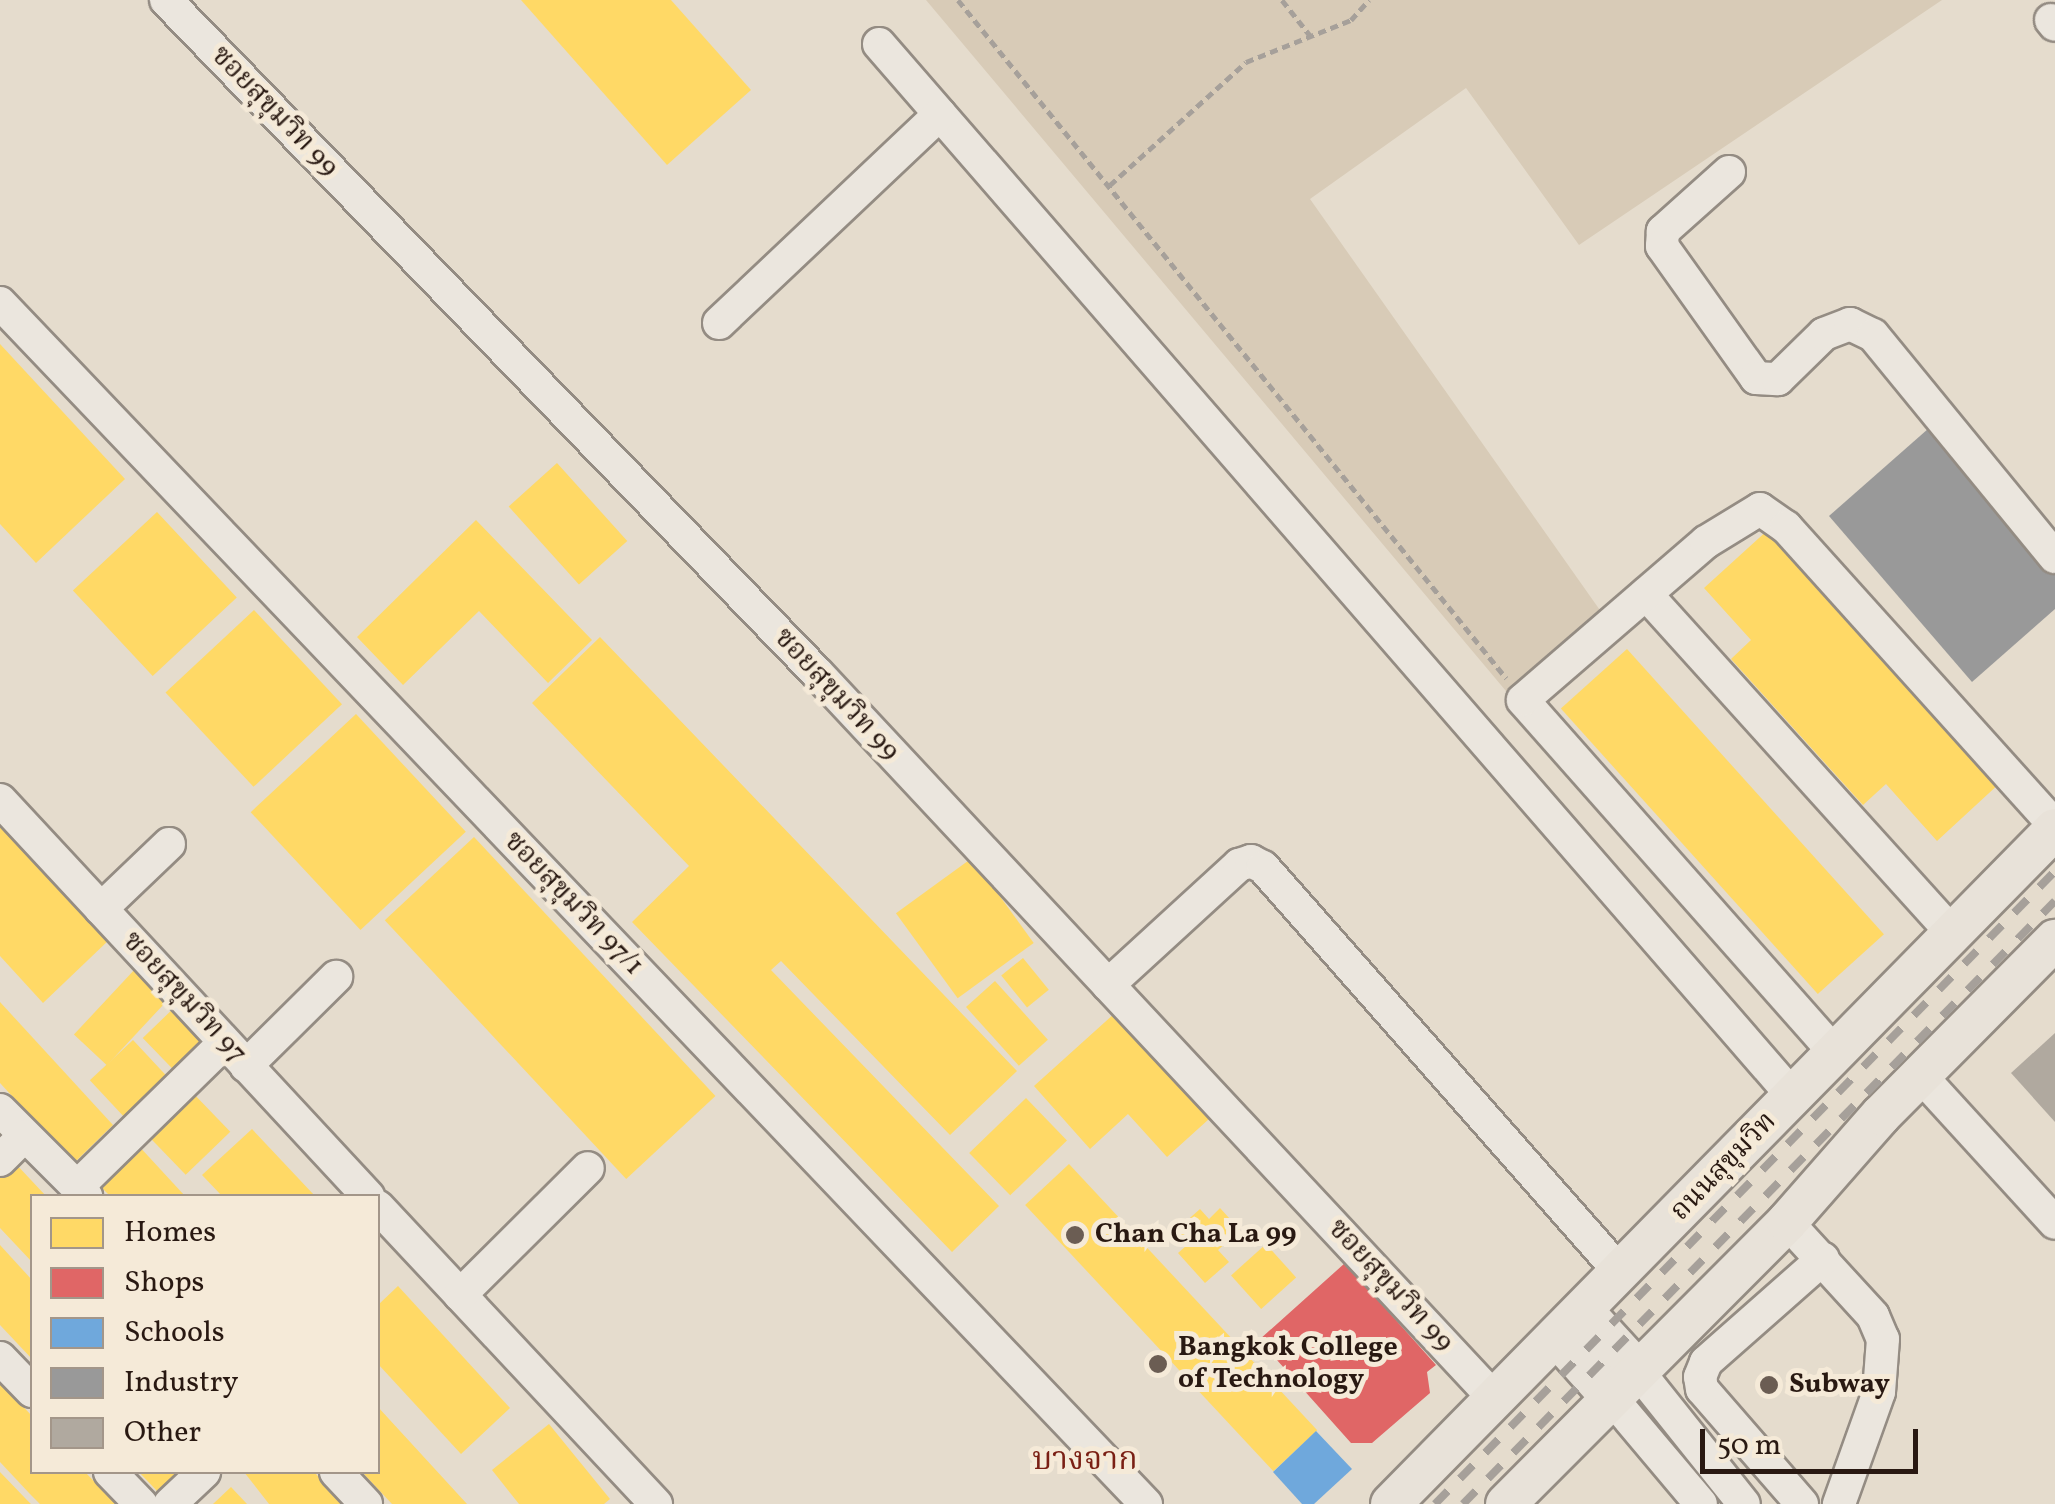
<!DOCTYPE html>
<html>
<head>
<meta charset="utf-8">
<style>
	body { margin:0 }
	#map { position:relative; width:2055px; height:1504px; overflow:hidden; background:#e5dccd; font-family:Vollkorn,"Noto Serif Thai",serif }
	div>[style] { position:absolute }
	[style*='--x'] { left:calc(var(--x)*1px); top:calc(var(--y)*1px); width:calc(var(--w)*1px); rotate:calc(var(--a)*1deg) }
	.green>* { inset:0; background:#d8cbb7 }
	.homes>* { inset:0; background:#ffd966; transform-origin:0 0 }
	.shops>* { inset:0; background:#e06666 }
	.schools>* { inset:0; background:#6fa8dc }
	.industry>* { inset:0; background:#999 }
	.building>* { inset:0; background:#b0a99f }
	.path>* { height:5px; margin-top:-2.5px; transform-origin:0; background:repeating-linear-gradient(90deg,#a6a09a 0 8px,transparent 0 13px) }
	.roads { filter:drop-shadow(2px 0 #948c83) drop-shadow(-2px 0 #948c83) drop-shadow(0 2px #948c83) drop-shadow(0 -2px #948c83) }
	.minor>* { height:32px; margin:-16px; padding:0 16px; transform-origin:16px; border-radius:16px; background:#ebe6de }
	.major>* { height:40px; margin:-20px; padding:0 20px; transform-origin:20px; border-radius:20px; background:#e8e2d9 }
	.rail>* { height:8px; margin-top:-4px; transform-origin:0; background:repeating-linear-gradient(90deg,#a6a09a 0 18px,transparent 0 36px) }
	.dots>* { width:28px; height:28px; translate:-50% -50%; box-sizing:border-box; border:5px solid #f5ead8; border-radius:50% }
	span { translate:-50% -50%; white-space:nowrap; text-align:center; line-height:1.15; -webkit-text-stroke:10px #f5ead8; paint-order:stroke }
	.street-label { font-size:28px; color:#291912 }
	.poi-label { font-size:28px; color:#291912; font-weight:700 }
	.left { translate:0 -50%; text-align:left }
	.quarter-label { font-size:32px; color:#7a1f14 }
	.legend { position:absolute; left:30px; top:1194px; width:350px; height:280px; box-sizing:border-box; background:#f5ead8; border:2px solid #a39689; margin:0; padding:12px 18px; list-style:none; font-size:30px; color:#291912 }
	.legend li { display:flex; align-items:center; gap:20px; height:50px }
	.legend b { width:50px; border:2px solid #a39689 }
	.scale { position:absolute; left:1700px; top:1429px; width:218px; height:45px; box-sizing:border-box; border:5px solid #291912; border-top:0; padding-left:12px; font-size:30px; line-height:35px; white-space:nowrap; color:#291912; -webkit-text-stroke:8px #f5ead8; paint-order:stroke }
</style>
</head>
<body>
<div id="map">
	<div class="green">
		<div style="clip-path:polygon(926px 0,1942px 0,1579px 245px,1466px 88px,1310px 199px,1609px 623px,1511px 697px)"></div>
	</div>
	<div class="homes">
		<div style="clip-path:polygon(521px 0,671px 0,751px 90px,667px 165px)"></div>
		<div style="clip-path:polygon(0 344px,125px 479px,36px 563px,0 524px)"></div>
		<div style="left:557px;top:463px;width:105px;height:65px;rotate:48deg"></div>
		<div style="left:157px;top:512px;width:117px;height:115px;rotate:47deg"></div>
		<div style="clip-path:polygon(476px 520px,592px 640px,548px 683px,479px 611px,403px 685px,357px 637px)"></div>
		<div style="clip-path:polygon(1770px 528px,2001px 782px,1937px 841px,1886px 784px,1863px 805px,1731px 659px,1751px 640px,1704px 588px)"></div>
		<div style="left:254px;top:610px;width:129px;height:121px;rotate:47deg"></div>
		<div style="clip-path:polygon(600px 637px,1017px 1071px,950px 1135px,781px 961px,771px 970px,999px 1206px,952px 1252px,632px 922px,689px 866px,532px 703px)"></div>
		<div style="left:1627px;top:649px;width:384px;height:89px;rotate:48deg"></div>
		<div style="left:356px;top:714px;width:161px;height:144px;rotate:47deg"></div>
		<div style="clip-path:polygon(0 823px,110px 939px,43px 1003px,0 956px)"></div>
		<div style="left:474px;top:837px;width:354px;height:122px;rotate:47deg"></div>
		<div style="left:972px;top:858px;width:105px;height:94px;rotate:54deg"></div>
		<div style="left:1023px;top:958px;width:41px;height:28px;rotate:51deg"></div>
		<div style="left:136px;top:968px;width:45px;height:91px;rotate:43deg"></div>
		<div style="left:995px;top:981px;width:79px;height:39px;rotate:48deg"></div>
		<div style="clip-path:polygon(0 1002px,113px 1125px,74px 1163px,0 1083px)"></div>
		<div style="left:178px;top:1004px;width:47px;height:49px;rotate:46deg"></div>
		<div style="clip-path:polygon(1115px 1013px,1209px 1119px,1167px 1157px,1128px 1114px,1090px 1149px,1034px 1086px)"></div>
		<div style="left:133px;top:1040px;width:52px;height:59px;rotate:47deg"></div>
		<div style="left:190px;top:1090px;width:58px;height:62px;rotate:46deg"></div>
		<div style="left:1026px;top:1098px;width:59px;height:79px;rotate:46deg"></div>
		<div style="clip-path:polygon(252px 1129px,315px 1196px,222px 1196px,202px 1175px)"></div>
		<div style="clip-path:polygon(137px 1144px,185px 1196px,110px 1196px,96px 1182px)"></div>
		<div style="clip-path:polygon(15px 1163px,46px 1196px,32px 1196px,32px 1262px,0 1228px,0 1177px)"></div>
		<div style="left:1069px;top:1164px;width:364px;height:60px;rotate:47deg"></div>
		<div style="clip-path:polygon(1220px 1208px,1240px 1230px,1218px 1250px,1229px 1262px,1205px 1283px,1178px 1253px,1186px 1246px,1174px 1232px,1200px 1209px,1209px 1219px)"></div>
		<div style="left:1266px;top:1244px;width:45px;height:47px;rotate:48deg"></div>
		<div style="clip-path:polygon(0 1245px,32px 1280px,32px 1359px,0 1325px)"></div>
		<div style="clip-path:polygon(398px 1286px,510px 1408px,461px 1454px,378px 1364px,378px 1305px)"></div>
		<div style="clip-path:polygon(0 1382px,32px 1416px,32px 1472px,85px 1472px,116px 1504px,40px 1504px,30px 1494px,0 1462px)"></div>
		<div style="clip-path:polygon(378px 1407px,400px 1431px,467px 1504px,392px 1504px,362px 1472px,378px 1472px)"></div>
		<div style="clip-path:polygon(549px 1424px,610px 1499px,604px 1504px,519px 1504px,492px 1470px)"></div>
		<div style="clip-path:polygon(0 1472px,25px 1498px,31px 1504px,0 1504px)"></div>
		<div style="clip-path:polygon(139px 1472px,178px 1472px,157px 1491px)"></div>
		<div style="clip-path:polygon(244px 1472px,314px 1472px,344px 1504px,269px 1504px)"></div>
		<div style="clip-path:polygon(231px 1487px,247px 1504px,213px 1504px)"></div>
	</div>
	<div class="shops">
		<div style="clip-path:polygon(1345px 1263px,1436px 1365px,1427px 1372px,1430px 1393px,1372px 1443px,1351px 1443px,1259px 1340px)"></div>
	</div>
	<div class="schools">
		<div style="clip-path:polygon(1316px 1431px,1352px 1469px,1314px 1504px,1302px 1504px,1273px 1472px)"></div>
	</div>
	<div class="industry">
		<div style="clip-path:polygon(1945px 414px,2055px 542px,2055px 609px,1972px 682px,1829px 516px)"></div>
	</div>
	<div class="building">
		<div style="clip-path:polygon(2055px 1033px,2055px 1122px,2011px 1073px)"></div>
	</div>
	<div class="path">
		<div style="--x:958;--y:0;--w:872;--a:51.05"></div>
		<div style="--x:1282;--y:0;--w:48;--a:51.7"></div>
		<div style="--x:1110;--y:185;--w:183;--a:-42.1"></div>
		<div style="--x:1246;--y:62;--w:113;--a:-21.8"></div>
		<div style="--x:1351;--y:20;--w:27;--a:-48"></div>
	</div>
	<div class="roads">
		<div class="minor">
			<div style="--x:166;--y:0;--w:936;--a:45.95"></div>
			<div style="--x:817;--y:673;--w:995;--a:46.96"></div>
			<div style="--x:2051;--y:20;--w:6;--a:51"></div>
			<div style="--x:879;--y:44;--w:1394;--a:49.02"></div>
			<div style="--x:1729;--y:172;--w:89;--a:138.2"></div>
			<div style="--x:1663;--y:231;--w:15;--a:94"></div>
			<div style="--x:1662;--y:246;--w:162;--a:54.5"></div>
			<div style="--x:1756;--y:378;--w:22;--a:3"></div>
			<div style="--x:1778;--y:379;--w:64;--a:-44.4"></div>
			<div style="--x:1824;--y:334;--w:28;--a:-21"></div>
			<div style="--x:1850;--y:324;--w:25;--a:26"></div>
			<div style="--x:1873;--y:335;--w:287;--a:50.7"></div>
			<div style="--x:0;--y:303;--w:1660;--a:46.34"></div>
			<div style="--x:719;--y:323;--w:304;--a:-43.4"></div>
			<div style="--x:1646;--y:594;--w:458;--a:47.9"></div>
			<div style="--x:0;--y:800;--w:541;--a:47.1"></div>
			<div style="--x:101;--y:909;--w:94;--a:-43.7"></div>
			<div style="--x:1108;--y:985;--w:178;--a:-42.5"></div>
			<div style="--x:1239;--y:865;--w:13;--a:-18"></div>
			<div style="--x:1251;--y:861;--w:13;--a:27"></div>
			<div style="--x:1263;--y:867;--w:541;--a:48.6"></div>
			<div style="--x:1835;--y:1053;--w:471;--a:-131.5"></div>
			<div style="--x:1523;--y:700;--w:242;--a:-40.8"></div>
			<div style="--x:1706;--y:542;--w:63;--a:-31.4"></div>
			<div style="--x:1760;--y:509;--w:32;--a:35"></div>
			<div style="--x:1786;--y:527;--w:402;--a:48"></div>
			<div style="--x:246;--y:1066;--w:127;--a:-44.7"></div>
			<div style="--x:1920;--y:1075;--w:200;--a:47.6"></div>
			<div style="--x:0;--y:1110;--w:122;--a:45"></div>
			<div style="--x:0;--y:1160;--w:34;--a:-45"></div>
			<div style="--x:77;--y:1187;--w:206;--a:-44.4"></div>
			<div style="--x:378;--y:1207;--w:407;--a:46.9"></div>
			<div style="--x:1787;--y:1222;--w:127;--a:47.5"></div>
			<div style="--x:1873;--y:1316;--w:25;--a:67"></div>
			<div style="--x:1883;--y:1339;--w:53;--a:94.3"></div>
			<div style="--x:1879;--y:1392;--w:119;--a:109.7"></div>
			<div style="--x:460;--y:1295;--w:180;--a:-44.8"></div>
			<div style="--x:0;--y:1358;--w:46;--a:45.9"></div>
			<div style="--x:1637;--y:1370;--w:171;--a:51.4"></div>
			<div style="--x:1610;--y:1396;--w:141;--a:49.9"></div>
			<div style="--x:110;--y:1472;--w:45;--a:45.9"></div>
			<div style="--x:336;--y:1472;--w:44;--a:46.8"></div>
			<div style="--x:170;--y:1504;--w:47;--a:-43.3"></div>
			<div style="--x:1802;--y:1504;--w:152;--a:-131"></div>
			<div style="--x:1702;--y:1389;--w:12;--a:-99"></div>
			<div style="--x:1700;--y:1377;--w:16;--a:-68"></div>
			<div style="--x:1706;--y:1362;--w:156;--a:-41.4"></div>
		</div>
		<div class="major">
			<div style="--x:1583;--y:1311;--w:80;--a:47.5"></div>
			<div style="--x:1558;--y:1338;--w:78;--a:48.1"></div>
			<div style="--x:1391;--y:1504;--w:947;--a:-45.47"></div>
			<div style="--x:1506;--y:1504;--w:398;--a:-45.1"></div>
			<div style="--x:1787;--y:1222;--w:142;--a:-48.7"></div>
			<div style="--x:1881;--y:1115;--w:247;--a:-45.2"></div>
		</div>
	</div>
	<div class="rail">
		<div style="--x:1435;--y:1504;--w:886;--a:-45.59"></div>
		<div style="--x:1463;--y:1504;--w:845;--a:-45.53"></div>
	</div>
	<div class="dots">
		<div style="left:1075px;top:1235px;background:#6b5d53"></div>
		<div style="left:1158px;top:1364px;background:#6b5d53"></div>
		<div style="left:1769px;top:1385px;background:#6b5d53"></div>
	</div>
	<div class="street-label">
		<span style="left:274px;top:112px;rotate:46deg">ซอยสุขุมวิท 99</span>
		<span style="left:836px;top:695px;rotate:47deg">ซอยสุขุมวิท 99</span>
		<span style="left:573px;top:904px;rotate:46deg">ซอยสุขุมวิท 97/1</span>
		<span style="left:184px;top:998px;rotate:47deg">ซอยสุขุมวิท 97</span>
		<span style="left:1724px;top:1167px;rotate:-46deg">ถนนสุขุมวิท</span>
		<span style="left:1390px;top:1286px;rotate:47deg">ซอยสุขุมวิท 99</span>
	</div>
	<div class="poi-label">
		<span class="left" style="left:1095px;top:1235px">Chan Cha La 99</span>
		<span class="left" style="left:1178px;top:1364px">Bangkok College<br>of Technology</span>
		<span class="left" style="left:1789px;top:1385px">Subway</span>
	</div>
	<div class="quarter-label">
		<span style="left:1085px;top:1461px">บางจาก</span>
	</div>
	<ul class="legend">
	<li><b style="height:28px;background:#ffd966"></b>Homes</li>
	<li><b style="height:28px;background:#e06666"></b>Shops</li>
	<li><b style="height:28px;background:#6fa8dc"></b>Schools</li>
	<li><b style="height:28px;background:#999"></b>Industry</li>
	<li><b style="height:28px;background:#b0a99f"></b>Other</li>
	</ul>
	<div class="scale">50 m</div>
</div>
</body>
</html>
